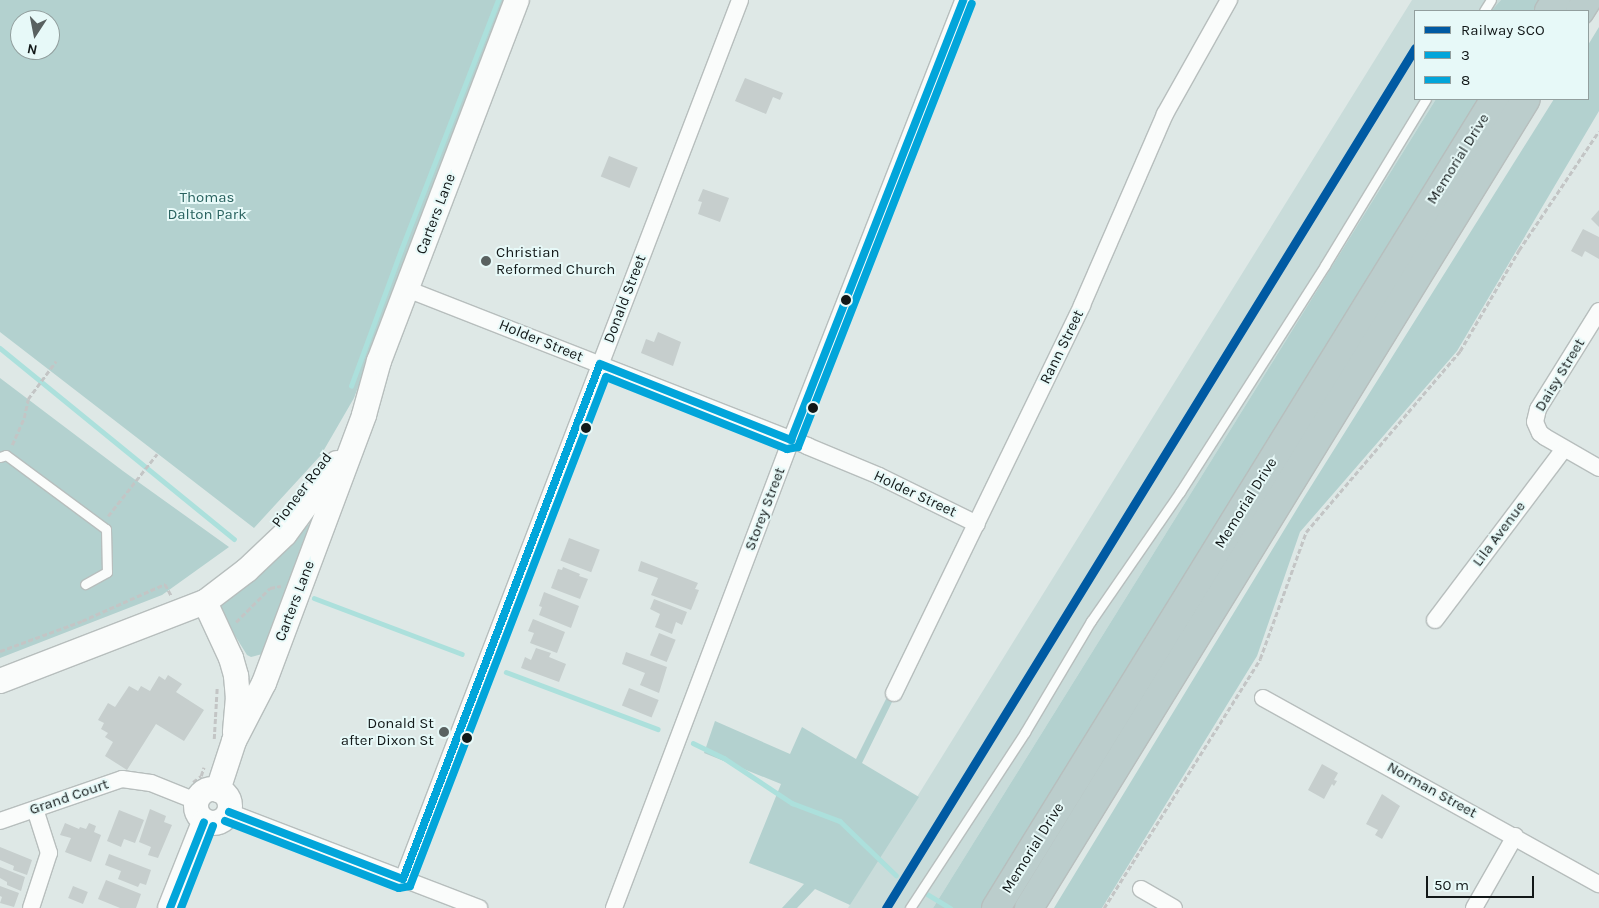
<!DOCTYPE html>
<html>
<head>
<meta charset="utf-8">
<style>
	body { margin:0 }
	#map { position:relative; width:1599px; height:908px; overflow:hidden; background:#dee8e6; font-family:Karla,sans-serif }
	div>[style] { position:absolute }
	[style*='--x'] { left:calc(var(--x)*1px); top:calc(var(--y)*1px); width:calc(var(--w)*1px); rotate:calc(var(--a)*1deg) }
	.built>* { inset:0; background:#c9dcda }
	.green>* { inset:0; background:#b3d1cf }
	.stream>* { height:4.5px; margin:-2.25px; padding:0 2.25px; transform-origin:2.25px; border-radius:2.25px; background:#ace0dc }
	.building>* { inset:0; background:#c6cecd; transform-origin:0 0 }
	.path>* { height:2.5px; margin-top:-1.25px; transform-origin:0; background:repeating-linear-gradient(90deg,#c3c5c5 0 5px,transparent 0 7.5px) }
	.roads { filter:drop-shadow(1px 0 #b7bebd) drop-shadow(-1px 0 #b7bebd) drop-shadow(0 1px #b7bebd) drop-shadow(0 -1px #b7bebd) }
	.lane>* { height:9px; margin:-4.5px; padding:0 4.5px; transform-origin:4.5px; border-radius:4.5px; background:#fafcfb }
	.street>* { height:16px; margin:-8px; padding:0 8px; transform-origin:8px; border-radius:8px; background:#fafcfb }
	.secondary>* { height:24px; margin:-12px; padding:0 12px; transform-origin:12px; border-radius:12px; background:#fafcfb }
	.secondary>.ring { margin:-12px; padding:0; box-sizing:content-box; background:none; border:24px solid #fafcfb; border-radius:50% }
	.highway>* { height:28px; margin:-14px; padding:0 14px; transform-origin:14px; border-radius:14px; background:#bbcdcc }
	.bus-1>* { height:8px; margin:-4px; padding:0 4px; transform-origin:4px; border-radius:4px; background:#02a5da }
	.bus-2>* { height:8px; margin:-4px; padding:0 4px; transform-origin:4px; border-radius:4px; background:#02a5da }
	.rail-1>* { height:9px; margin:-4.5px; padding:0 4.5px; transform-origin:4.5px; border-radius:4.5px; background:#005aa3 }
	.dots>* { width:14px; height:14px; translate:-50% -50%; box-sizing:border-box; border:2px solid #e7f9f8; border-radius:50% }
	span { translate:-50% -50%; white-space:nowrap; text-align:center; line-height:1.15; -webkit-text-stroke:4px #e7f9f8; paint-order:stroke }
	.street-label { font-size:15px; color:#121818 }
	.park-label { font-size:15px; color:#29625f }
	.poi-label { font-size:15px; color:#121818 }
	.left { translate:0 -50%; text-align:left }
	.right { translate:-100% -50%; text-align:right }
	.legend { position:absolute; left:1414px; top:10px; width:175px; height:90px; box-sizing:border-box; background:#e7f9f8; border:1px solid #929f9e; margin:0; padding:6px 9px; list-style:none; font-size:15px; color:#121818 }
	.legend li { display:flex; align-items:center; gap:10px; height:25px }
	.legend b { width:25px; border:1px solid #929f9e }
	.north { position:absolute; left:10px; top:10px; width:50px; height:50px; box-sizing:border-box; background:#e7f9f8; border:1px solid #929f9e; border-radius:50%; rotate:191deg; font-size:14px; font-weight:700; line-height:20px; text-align:center; color:#121818 }
	.north::after { content:''; display:block; margin:auto; width:18px; height:22px; background:#596160; clip-path:polygon(50% 0,100% 100%,50% 72%,0 100%) }
	.scale { position:absolute; left:1426px; top:876px; width:108px; height:22px; box-sizing:border-box; border:2px solid #121818; border-top:0; padding-left:6px; font-size:15px; line-height:18px; white-space:nowrap; color:#121818; -webkit-text-stroke:4px #e7f9f8; paint-order:stroke }
</style>
</head>
<body>
<div id="map">
	<div class="built">
		<div style="clip-path:polygon(1412px 0,1501px 0,1491px 11px,1415px 11px,1415px 99px,1436px 99px,933px 908px,848px 908px)"></div>
	</div>
	<div class="green">
		<div style="clip-path:polygon(evenodd,0 0,503px 0,354px 398px,321px 455px,254px 528px,0 332px,0 0,20px 20px,50px 20px,50px 50px,20px 50px,20px 20px)"></div>
		<div style="clip-path:polygon(1501px 0,1540px 0,1534px 11px,1491px 11px)"></div>
		<div style="clip-path:polygon(1599px 27px,1599px 111px,1457px 351px,1300px 532px,1257px 656px,1102px 908px,1054px 908px,1303px 499px,1554px 99px,1588px 99px,1588px 45px)"></div>
		<div style="clip-path:polygon(1436px 99px,1483px 99px,988px 908px,933px 908px)"></div>
		<div style="clip-path:polygon(0 378px,123px 471px,229px 547px,162px 595px,0 658px)"></div>
		<div style="clip-path:polygon(311px 522px,314px 524px,268px 648px,262px 654px,251px 657px,247px 655px,221px 613px,222px 604px,294px 540px)"></div>
		<div style="clip-path:polygon(890px 691px,895px 696px,862px 763px,919px 797px,850px 905px,815px 889px,797px 908px,782px 908px,804px 884px,749px 863px,781px 784px,704px 753px,715px 721px,790px 754px,802px 727px,856px 759px)"></div>
	</div>
	<div class="stream">
		<div style="--x:0;--y:348;--w:302;--a:39.2"></div>
		<div style="--x:351;--y:386;--w:145;--a:-69.8"></div>
		<div style="--x:401;--y:250;--w:268;--a:-68.8"></div>
		<div style="--x:314;--y:598;--w:158;--a:20.7"></div>
		<div style="--x:506;--y:672;--w:162;--a:20.6"></div>
		<div style="--x:693;--y:743;--w:34;--a:26"></div>
		<div style="--x:724;--y:758;--w:82;--a:33.5"></div>
		<div style="--x:792;--y:803;--w:51;--a:20.6"></div>
		<div style="--x:840;--y:821;--w:78;--a:44"></div>
		<div style="--x:927;--y:894;--w:27;--a:31"></div>
	</div>
	<div class="building">
		<div style="clip-path:polygon(745px 78px,783px 93px,780px 100px,773px 97px,766px 114px,735px 101px)"></div>
		<div style="left:609px;top:156px;width:31px;height:22px;rotate:22deg"></div>
		<div style="clip-path:polygon(703px 189px,729px 198px,720px 222px,698px 214px,702px 202px,698px 201px)"></div>
		<div style="clip-path:polygon(1599px 210px,1599px 227px,1591px 219px)"></div>
		<div style="clip-path:polygon(1583px 229px,1599px 237px,1599px 259px,1585px 251px,1582px 257px,1571px 251px)"></div>
		<div style="clip-path:polygon(658px 332px,681px 342px,673px 366px,641px 353px,646px 339px,654px 342px)"></div>
		<div style="left:569px;top:538px;width:33px;height:24px;rotate:21deg"></div>
		<div style="clip-path:polygon(641px 561px,698px 583px,695px 589px,699px 590px,691px 610px,651px 595px,658px 578px,638px 571px)"></div>
		<div style="clip-path:polygon(563px 567px,580px 574px,579px 576px,588px 579px,580px 599px,551px 588px,558px 569px,562px 570px)"></div>
		<div style="clip-path:polygon(544px 592px,579px 606px,571px 628px,539px 615px,542px 607px,539px 606px)"></div>
		<div style="clip-path:polygon(654px 599px,687px 612px,682px 625px,676px 622px,672px 634px,655px 627px,660px 614px,650px 609px)"></div>
		<div style="clip-path:polygon(533px 619px,565px 632px,557px 653px,530px 643px,534px 633px,528px 631px)"></div>
		<div style="left:659px;top:633px;width:18px;height:24px;rotate:22deg"></div>
		<div style="clip-path:polygon(536px 648px,551px 653px,549px 657px,566px 664px,559px 682px,521px 668px,525px 657px,531px 660px)"></div>
		<div style="clip-path:polygon(626px 652px,667px 667px,659px 693px,640px 685px,645px 673px,622px 664px)"></div>
		<div style="clip-path:polygon(168px 675px,182px 684px,176px 692px,204px 710px,184px 741px,156px 724px,127px 770px,105px 756px,113px 742px,105px 737px,108px 733px,101px 729px,104px 723px,98px 720px,108px 703px,115px 707px,129px 686px,138px 691px,141px 686px,150px 691px,159px 676px,165px 680px)"></div>
		<div style="left:629px;top:688px;width:32px;height:19px;rotate:22deg"></div>
		<div style="clip-path:polygon(1322px 764px,1338px 773px,1334px 780px,1337px 781px,1334px 786px,1332px 784px,1324px 799px,1308px 790px)"></div>
		<div style="clip-path:polygon(1382px 794px,1400px 806px,1382px 839px,1375px 835px,1378px 830px,1366px 824px)"></div>
		<div style="clip-path:polygon(150px 809px,166px 816px,164px 822px,172px 825px,158px 858px,148px 855px,151px 847px,139px 842px)"></div>
		<div style="clip-path:polygon(119px 810px,144px 820px,135px 843px,124px 839px,121px 847px,107px 841px)"></div>
		<div style="clip-path:polygon(65px 823px,79px 829px,80px 827px,86px 829px,89px 823px,96px 826px,94px 832px,101px 835px,91px 862px,65px 852px,71px 838px,60px 835px)"></div>
		<div style="clip-path:polygon(0 847px,32px 860px,27px 875px,13px 870px,14px 866px,0 860px)"></div>
		<div style="clip-path:polygon(109px 854px,151px 870px,146px 885px,140px 883px,138px 887px,118px 879px,121px 871px,105px 865px)"></div>
		<div style="clip-path:polygon(0 867px,25px 877px,21px 891px,7px 885px,7px 882px,0 878px)"></div>
		<div style="clip-path:polygon(106px 880px,141px 894px,136px 908px,120px 908px,98px 899px)"></div>
		<div style="clip-path:polygon(0 886px,19px 893px,14px 907px,0 903px,2px 897px,0 896px)"></div>
		<div style="left:73px;top:886px;width:16px;height:13px;rotate:22deg"></div>
	</div>
	<div class="path">
		<div style="--x:12;--y:445;--w:30;--a:-66"></div>
		<div style="--x:24;--y:418;--w:19;--a:-78"></div>
		<div style="--x:28;--y:399;--w:47;--a:-53.6"></div>
		<div style="--x:108;--y:516;--w:79;--a:-51.7"></div>
		<div style="--x:236;--y:622;--w:48;--a:-45"></div>
		<div style="--x:270;--y:588;--w:11;--a:-10"></div>
		<div style="--x:0;--y:651;--w:87;--a:-20.1"></div>
		<div style="--x:82;--y:621;--w:91;--a:-24"></div>
		<div style="--x:165;--y:584;--w:13;--a:61"></div>
		<div style="--x:214;--y:739;--w:52;--a:-86.7"></div>
		<div style="--x:193;--y:782;--w:10;--a:-37"></div>
		<div style="--x:201;--y:776;--w:9;--a:-72"></div>
		<div style="--x:1104;--y:908;--w:294;--a:-57.9"></div>
		<div style="--x:1260;--y:659;--w:135;--a:-70.1"></div>
		<div style="--x:1306;--y:532;--w:238;--a:-49.6"></div>
		<div style="--x:1460;--y:351;--w:117;--a:-59.7"></div>
		<div style="--x:1519;--y:250;--w:143;--a:-56.1"></div>
	</div>
	<div class="roads">
		<div class="lane">
			<div style="--x:1484;--y:11;--w:13;--a:-58"></div>
			<div style="--x:0;--y:457;--w:6;--a:-18"></div>
			<div style="--x:6;--y:455;--w:124;--a:36.5"></div>
			<div style="--x:106;--y:529;--w:43;--a:88.7"></div>
			<div style="--x:107;--y:572;--w:25;--a:151"></div>
			<div style="--x:910;--y:908;--w:210;--a:-56.8"></div>
			<div style="--x:1025;--y:732;--w:129;--a:-59.3"></div>
			<div style="--x:1091;--y:621;--w:157;--a:-55.4"></div>
			<div style="--x:1180;--y:492;--w:269;--a:-57.4"></div>
			<div style="--x:1325;--y:265;--w:194;--a:-58.7"></div>
		</div>
		<div class="street">
			<div style="--x:407;--y:289;--w:430;--a:21.4"></div>
			<div style="--x:807;--y:446;--w:78;--a:22.6"></div>
			<div style="--x:879;--y:476;--w:109;--a:26.1"></div>
			<div style="--x:1599;--y:311;--w:115;--a:121.9"></div>
			<div style="--x:1538;--y:409;--w:13;--a:103"></div>
			<div style="--x:1535;--y:422;--w:12;--a:66"></div>
			<div style="--x:1540;--y:433;--w:6;--a:39"></div>
			<div style="--x:1545;--y:437;--w:62;--a:29.9"></div>
			<div style="--x:1435;--y:620;--w:214;--a:-53"></div>
			<div style="--x:894;--y:693;--w:431;--a:-64.1"></div>
			<div style="--x:1082;--y:305;--w:208;--a:-66.5"></div>
			<div style="--x:1165;--y:114;--w:131;--a:-60.7"></div>
			<div style="--x:1263;--y:698;--w:384;--a:29"></div>
			<div style="--x:229;--y:812;--w:268;--a:21"></div>
			<div style="--x:0;--y:821;--w:129;--a:-19"></div>
			<div style="--x:122;--y:779;--w:29;--a:8"></div>
			<div style="--x:151;--y:783;--w:48;--a:21.8"></div>
			<div style="--x:403;--y:879;--w:941;--a:-69.02"></div>
			<div style="--x:1141;--y:889;--w:38;--a:30"></div>
			<div style="--x:31;--y:908;--w:58;--a:-71.9"></div>
			<div style="--x:49;--y:853;--w:46;--a:-107.7"></div>
			<div style="--x:614;--y:908;--w:500;--a:-69.28"></div>
			<div style="--x:791;--y:440;--w:472;--a:-68.6"></div>
			<div style="--x:1474;--y:908;--w:83;--a:-60.3"></div>
		</div>
		<div class="secondary">
			<div style="--x:205;--y:602;--w:62;--a:65.1"></div>
			<div style="--x:231;--y:658;--w:19;--a:74"></div>
			<div style="--x:236;--y:676;--w:21;--a:85"></div>
			<div style="--x:238;--y:697;--w:35;--a:95"></div>
			<div style="--x:0;--y:681;--w:220;--a:-21.1"></div>
			<div style="--x:205;--y:602;--w:53;--a:-37.3"></div>
			<div style="--x:247;--y:570;--w:52;--a:-43.5"></div>
			<div style="--x:285;--y:534;--w:88;--a:-53.8"></div>
			<div class="ring" style="left:196px;top:789px;width:10px;height:10px"></div>
			<div style="--x:218;--y:790;--w:52;--a:-71.9"></div>
			<div style="--x:234;--y:741;--w:65;--a:-62.7"></div>
			<div style="--x:264;--y:683;--w:286;--a:-69.5"></div>
			<div style="--x:364;--y:415;--w:56;--a:-74.5"></div>
			<div style="--x:379;--y:361;--w:386;--a:-69.1"></div>
			<div style="--x:170;--y:908;--w:92;--a:-68.4"></div>
		</div>
		<div class="highway">
			<div style="--x:1549;--y:11;--w:13;--a:-58"></div>
			<div style="--x:1580;--y:11;--w:13;--a:-58"></div>
			<div style="--x:996;--y:908;--w:951;--a:-58.33"></div>
			<div style="--x:1029;--y:908;--w:949;--a:-58.44"></div>
		</div>
	</div>
	<div class="bus-1">
		<div style="--x:229;--y:812;--w:186;--a:21.1"></div>
		<div style="--x:403;--y:879;--w:551;--a:-69.07"></div>
		<div style="--x:600;--y:364;--w:206;--a:21.7"></div>
		<div style="--x:791;--y:440;--w:472;--a:-68.6"></div>
		<div style="--x:170;--y:908;--w:92;--a:-68.4"></div>
	</div>
	<div class="bus-2">
		<div style="--x:225;--y:821;--w:186;--a:21.1"></div>
		<div style="--x:399;--y:888;--w:11;--a:-10"></div>
		<div style="--x:410;--y:886;--w:545;--a:-68.94"></div>
		<div style="--x:606;--y:377;--w:195;--a:21.7"></div>
		<div style="--x:787;--y:449;--w:11;--a:-10"></div>
		<div style="--x:798;--y:447;--w:476;--a:-68.6"></div>
		<div style="--x:181;--y:908;--w:88;--a:-68.7"></div>
	</div>
	<div class="rail-1">
		<div style="--x:886;--y:908;--w:1010;--a:-58.4"></div>
	</div>
	<div class="dots">
		<div style="left:486px;top:261px;background:#596160"></div>
		<div style="left:846px;top:300px;background:#121818"></div>
		<div style="left:813px;top:408px;background:#121818"></div>
		<div style="left:586px;top:428px;background:#121818"></div>
		<div style="left:444px;top:732px;background:#596160"></div>
		<div style="left:467px;top:738px;background:#121818"></div>
	</div>
	<div class="street-label">
		<span style="left:1458px;top:159px;rotate:-58deg">Memorial Drive</span>
		<span style="left:436px;top:214px;rotate:-69deg">Carters Lane</span>
		<span style="left:625px;top:299px;rotate:-69deg">Donald Street</span>
		<span style="left:541px;top:341px;rotate:22deg">Holder Street</span>
		<span style="left:1062px;top:347px;rotate:-64deg">Rann Street</span>
		<span style="left:1560px;top:375px;rotate:-59deg">Daisy Street</span>
		<span style="left:302px;top:490px;rotate:-53deg">Pioneer Road</span>
		<span style="left:915px;top:494px;rotate:25deg">Holder Street</span>
		<span style="left:1246px;top:503px;rotate:-58deg">Memorial Drive</span>
		<span style="left:765px;top:509px;rotate:-69deg">Storey Street</span>
		<span style="left:1499px;top:534px;rotate:-53deg">Lila Avenue</span>
		<span style="left:295px;top:601px;rotate:-69deg">Carters Lane</span>
		<span style="left:1432px;top:790px;rotate:29deg">Norman Street</span>
		<span style="left:69px;top:797px;rotate:-19deg">Grand Court</span>
		<span style="left:1033px;top:848px;rotate:-58deg">Memorial Drive</span>
	</div>
	<div class="park-label">
		<span style="left:207px;top:206px">Thomas<br>Dalton Park</span>
	</div>
	<div class="poi-label">
		<span class="left" style="left:496px;top:261px">Christian<br>Reformed Church</span>
		<span class="right" style="left:434px;top:732px">Donald St<br>after Dixon St</span>
	</div>
	<ul class="legend">
	<li><b style="height:6px;background:#005aa3"></b>Railway SCO</li>
	<li><b style="height:6px;background:#02a5da"></b>3</li>
	<li><b style="height:6px;background:#02a5da"></b>8</li>
	</ul>
	<div class="north">N</div>
	<div class="scale">50 m</div>
</div>
</body>
</html>
